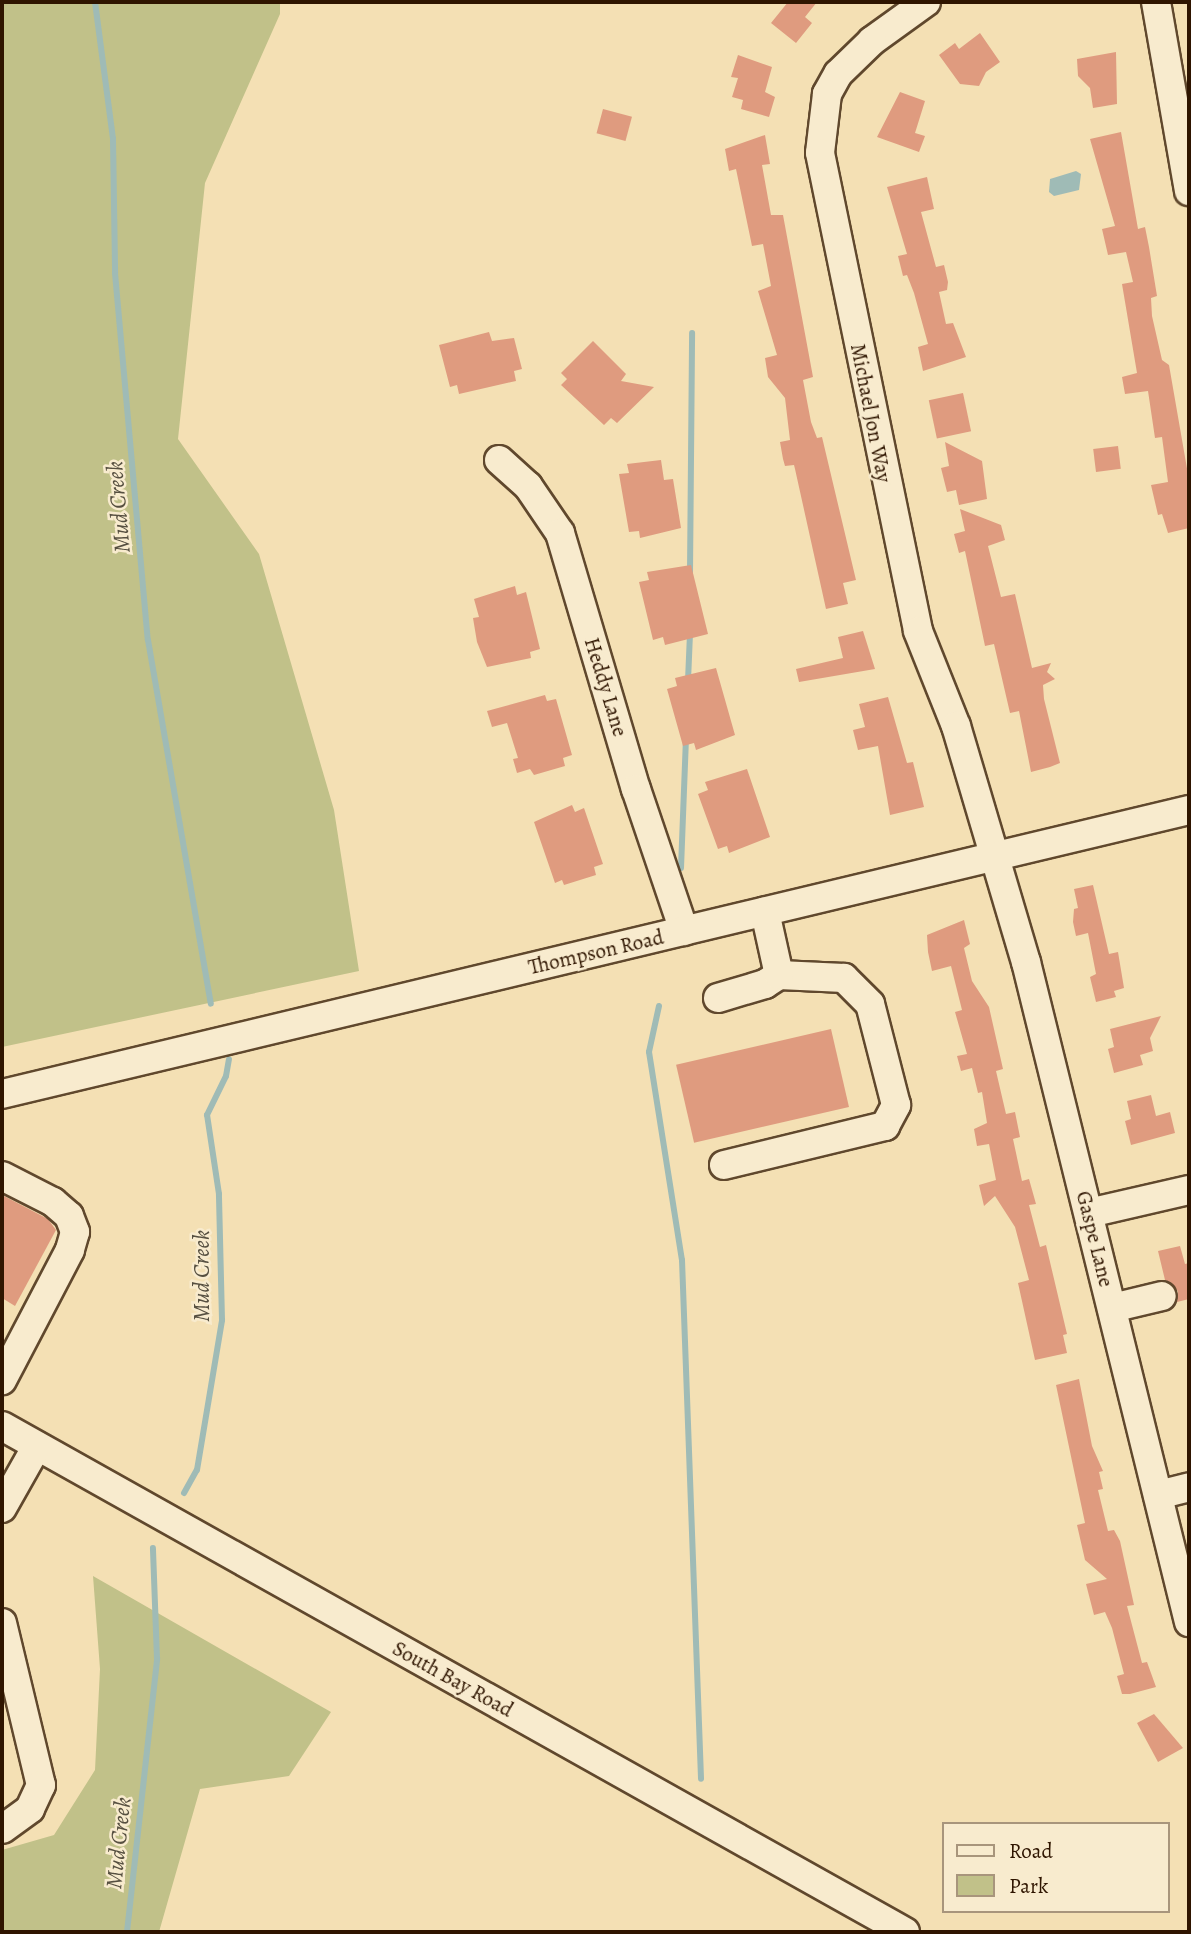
<!DOCTYPE html>
<html>
<head>
<meta charset="utf-8">
<style>
	body { margin:0 }
	#map { position:relative; width:1191px; height:1934px; overflow:hidden; background:#f4e0b4; font-family:Alegreya,serif }
	div>[style] { position:absolute }
	[style*='--x'] { left:calc(var(--x)*1px); top:calc(var(--y)*1px); width:calc(var(--w)*1px); rotate:calc(var(--a)*1deg) }
	.green>* { inset:0; background:#c1c189 }
	.water>* { inset:0; background:#9fbbb6 }
	.stream>* { height:6px; margin:-3px; padding:0 3px; transform-origin:3px; border-radius:3px; background:#9fbbb6 }
	.building>* { inset:0; background:#df9b7f; transform-origin:0 0 }
	.roads { filter:drop-shadow(2px 0 #60482d) drop-shadow(-2px 0 #60482d) drop-shadow(0 2px #60482d) drop-shadow(0 -2px #60482d) }
	.minor>* { height:28px; margin:-14px; padding:0 14px; transform-origin:14px; border-radius:14px; background:#f8ebce }
	span { translate:-50% -50%; white-space:nowrap; text-align:center; line-height:1.15; -webkit-text-stroke:5px #f8ebce; paint-order:stroke }
	.street-label { font-size:21px; color:#2f1500 }
	.water-label { font-size:23px; color:#564f40; font-style:italic }
	.frame { position:absolute; inset:0; border:4px solid #2f1500; pointer-events:none }
	.legend { position:absolute; left:942px; top:1822px; width:228px; height:91px; box-sizing:border-box; background:#f8ebce; border:2px solid #a8957c; margin:0; padding:9px 12px; list-style:none; font-size:21px; color:#2f1500 }
	.legend li { display:flex; align-items:center; gap:14px; height:35px }
	.legend b { width:35px; border:2px solid #a8957c }
</style>
</head>
<body>
<div id="map">
	<div class="green">
		<div style="clip-path:polygon(2px 2px,280px 2px,280px 14px,205px 183px,178px 439px,259px 554px,334px 810px,359px 971px,2px 1047px)"></div>
		<div style="clip-path:polygon(93px 1576px,331px 1712px,289px 1776px,200px 1789px,159px 1932px,2px 1932px,2px 1850px,54px 1835px,95px 1770px,100px 1669px)"></div>
	</div>
	<div class="water">
		<div style="clip-path:polygon(1076px 171px,1081px 174px,1079px 190px,1054px 196px,1049px 192px,1050px 179px)"></div>
	</div>
	<div class="stream">
		<div style="--x:95;--y:2;--w:138;--a:82.5"></div>
		<div style="--x:113;--y:139;--w:134;--a:89.1"></div>
		<div style="--x:115;--y:273;--w:368;--a:84.9"></div>
		<div style="--x:148;--y:640;--w:369;--a:80.2"></div>
		<div style="--x:690;--y:573;--w:240;--a:-89.5"></div>
		<div style="--x:688;--y:681;--w:48;--a:-87.6"></div>
		<div style="--x:681;--y:868;--w:131;--a:-87.8"></div>
		<div style="--x:659;--y:1006;--w:47;--a:102.3"></div>
		<div style="--x:649;--y:1052;--w:211;--a:81"></div>
		<div style="--x:682;--y:1260;--w:519;--a:87.9"></div>
		<div style="--x:184;--y:1493;--w:26;--a:-61"></div>
		<div style="--x:197;--y:1470;--w:152;--a:-80.5"></div>
		<div style="--x:222;--y:1320;--w:126;--a:-91.4"></div>
		<div style="--x:219;--y:1194;--w:80;--a:-98.6"></div>
		<div style="--x:207;--y:1115;--w:43;--a:-64"></div>
		<div style="--x:226;--y:1076;--w:17;--a:-80"></div>
		<div style="--x:127;--y:1932;--w:275;--a:-83.7"></div>
		<div style="--x:157;--y:1659;--w:111;--a:-92.1"></div>
	</div>
	<div class="building">
		<div style="clip-path:polygon(788px 2px,817px 2px,805px 17px,812px 23px,796px 43px,771px 23px)"></div>
		<div style="clip-path:polygon(980px 33px,1000px 62px,986px 72px,979px 86px,960px 84px,939px 55px,955px 43px,959px 49px)"></div>
		<div style="clip-path:polygon(1116px 52px,1117px 104px,1093px 108px,1090px 88px,1078px 76px,1077px 59px)"></div>
		<div style="clip-path:polygon(738px 55px,772px 67px,765px 92px,775px 97px,769px 117px,741px 109px,743px 100px,732px 97px,738px 78px,731px 77px)"></div>
		<div style="clip-path:polygon(900px 92px,925px 101px,915px 133px,925px 136px,919px 152px,877px 137px)"></div>
		<div style="left:603px;top:109px;width:30px;height:25px;rotate:15deg"></div>
		<div style="clip-path:polygon(1121px 132px,1138px 229px,1145px 227px,1149px 247px,1157px 296px,1151px 298px,1152px 316px,1162px 360px,1169px 365px,1189px 480px,1189px 528px,1168px 533px,1162px 514px,1158px 515px,1151px 485px,1168px 482px,1162px 437px,1155px 438px,1148px 391px,1125px 394px,1122px 377px,1137px 373px,1122px 284px,1133px 282px,1126px 252px,1108px 255px,1102px 229px,1115px 226px,1090px 139px)"></div>
		<div style="clip-path:polygon(765px 135px,770px 164px,762px 165px,771px 215px,783px 215px,813px 377px,803px 380px,811px 422px,817px 438px,822px 437px,856px 580px,843px 583px,848px 604px,826px 609px,795px 469px,794px 465px,785px 466px,783px 459px,780px 442px,790px 440px,785px 398px,768px 377px,765px 358px,777px 355px,758px 291px,771px 286px,763px 244px,752px 246px,736px 169px,729px 171px,725px 149px)"></div>
		<div style="clip-path:polygon(927px 177px,934px 209px,921px 212px,936px 267px,944px 265px,948px 282px,947px 290px,939px 292px,946px 324px,953px 323px,966px 357px,923px 371px,918px 347px,928px 344px,914px 293px,907px 275px,903px 276px,898px 256px,907px 254px,887px 187px)"></div>
		<div style="clip-path:polygon(489px 332px,492px 341px,514px 338px,522px 369px,514px 371px,516px 381px,459px 394px,457px 385px,450px 387px,439px 345px)"></div>
		<div style="clip-path:polygon(593px 341px,626px 374px,621px 381px,654px 387px,617px 423px,611px 418px,604px 425px,561px 385px,567px 379px,561px 373px)"></div>
		<div style="left:963px;top:393px;width:39px;height:35px;rotate:78deg"></div>
		<div style="clip-path:polygon(945px 442px,982px 461px,987px 499px,959px 505px,956px 490px,947px 492px,941px 468px,949px 466px)"></div>
		<div style="left:1118px;top:446px;width:23px;height:25px;rotate:83deg"></div>
		<div style="clip-path:polygon(661px 460px,664px 480px,673px 479px,681px 528px,640px 538px,639px 531px,629px 532px,619px 474px,629px 473px,627px 464px)"></div>
		<div style="clip-path:polygon(960px 509px,1001px 525px,1005px 540px,988px 546px,1001px 597px,1015px 594px,1032px 668px,1051px 663px,1047px 672px,1055px 679px,1043px 685px,1044px 699px,1060px 763px,1050px 767px,1031px 772px,1019px 711px,1010px 713px,994px 644px,985px 646px,965px 551px,959px 553px,954px 534px,965px 531px)"></div>
		<div style="clip-path:polygon(691px 565px,708px 634px,665px 645px,663px 637px,653px 640px,639px 582px,649px 580px,647px 572px)"></div>
		<div style="clip-path:polygon(515px 586px,517px 595px,526px 592px,540px 649px,530px 652px,531px 658px,487px 667px,477px 642px,473px 618px,479px 617px,474px 599px)"></div>
		<div style="clip-path:polygon(863px 631px,875px 669px,799px 682px,796px 669px,843px 658px,838px 637px)"></div>
		<div style="clip-path:polygon(716px 668px,735px 735px,696px 750px,694px 743px,683px 746px,667px 689px,677px 686px,675px 678px)"></div>
		<div style="clip-path:polygon(545px 695px,547px 701px,556px 699px,572px 755px,563px 758px,565px 766px,534px 775px,530px 769px,517px 773px,513px 759px,518px 758px,507px 723px,492px 727px,487px 711px)"></div>
		<div style="clip-path:polygon(888px 697px,907px 763px,913px 762px,924px 807px,890px 815px,878px 746px,858px 750px,853px 730px,865px 727px,859px 704px)"></div>
		<div style="clip-path:polygon(747px 769px,770px 837px,729px 853px,727px 846px,718px 849px,698px 794px,708px 790px,705px 782px)"></div>
		<div style="clip-path:polygon(572px 805px,575px 812px,584px 808px,603px 864px,594px 867px,596px 875px,564px 885px,562px 880px,555px 883px,534px 822px)"></div>
		<div style="clip-path:polygon(1093px 885px,1109px 954px,1118px 952px,1124px 988px,1114px 991px,1116px 997px,1096px 1002px,1090px 977px,1096px 974px,1088px 933px,1076px 936px,1073px 922px,1074px 909px,1078px 908px,1074px 889px)"></div>
		<div style="clip-path:polygon(964px 920px,970px 944px,964px 948px,972px 981px,989px 1007px,1003px 1069px,996px 1071px,1006px 1114px,1015px 1112px,1020px 1137px,1013px 1139px,1022px 1181px,1029px 1179px,1036px 1204px,1029px 1205px,1040px 1247px,1046px 1245px,1067px 1334px,1063px 1335px,1067px 1353px,1035px 1360px,1018px 1283px,1029px 1280px,1015px 1227px,995px 1196px,984px 1206px,979px 1185px,996px 1180px,989px 1144px,977px 1146px,974px 1129px,987px 1123px,982px 1092px,978px 1093px,972px 1068px,961px 1071px,957px 1056px,967px 1054px,955px 1012px,962px 1010px,951px 966px,932px 971px,928px 952px,927px 935px)"></div>
		<div style="clip-path:polygon(1161px 1016px,1150px 1038px,1153px 1051px,1140px 1055px,1143px 1065px,1114px 1073px,1108px 1049px,1114px 1047px,1110px 1029px)"></div>
		<div style="left:831px;top:1029px;width:80px;height:159px;rotate:77deg"></div>
		<div style="clip-path:polygon(1151px 1095px,1156px 1116px,1170px 1112px,1175px 1133px,1131px 1145px,1125px 1121px,1131px 1119px,1127px 1101px)"></div>
		<div style="clip-path:polygon(2px 1195px,48px 1219px,56px 1230px,15px 1306px,2px 1298px)"></div>
		<div style="clip-path:polygon(1180px 1246px,1185px 1264px,1189px 1263px,1189px 1299px,1177px 1302px,1178px 1291px,1165px 1280px,1158px 1251px)"></div>
		<div style="clip-path:polygon(1079px 1379px,1092px 1446px,1103px 1471px,1099px 1472px,1103px 1489px,1098px 1490px,1108px 1531px,1114px 1530px,1120px 1541px,1134px 1605px,1127px 1606px,1142px 1663px,1147px 1662px,1156px 1687px,1130px 1694px,1122px 1694px,1117px 1676px,1124px 1674px,1112px 1628px,1105px 1612px,1094px 1615px,1086px 1584px,1107px 1579px,1085px 1560px,1077px 1525px,1085px 1523px,1056px 1385px)"></div>
		<div style="clip-path:polygon(1154px 1714px,1183px 1748px,1158px 1762px,1137px 1723px)"></div>
	</div>
	<div class="roads">
		<div class="minor">
			<div style="--x:926;--y:2;--w:67;--a:144.2"></div>
			<div style="--x:872;--y:41;--w:47;--a:135.9"></div>
			<div style="--x:838;--y:74;--w:23;--a:119"></div>
			<div style="--x:827;--y:94;--w:59;--a:96.8"></div>
			<div style="--x:820;--y:153;--w:488;--a:78.4"></div>
			<div style="--x:918;--y:631;--w:102;--a:68.2"></div>
			<div style="--x:956;--y:726;--w:246;--a:73.5"></div>
			<div style="--x:1026;--y:962;--w:680;--a:76.13"></div>
			<div style="--x:1156;--y:2;--w:192;--a:80.1"></div>
			<div style="--x:499;--y:460;--w:39;--a:42"></div>
			<div style="--x:528;--y:486;--w:57;--a:55.8"></div>
			<div style="--x:560;--y:533;--w:267;--a:73.5"></div>
			<div style="--x:636;--y:789;--w:150;--a:71.3"></div>
			<div style="--x:718;--y:998;--w:49;--a:-16.6"></div>
			<div style="--x:765;--y:984;--w:17;--a:-33"></div>
			<div style="--x:2;--y:1094;--w:1221;--a:-13.46"></div>
			<div style="--x:724;--y:1165;--w:166;--a:-13.6"></div>
			<div style="--x:885;--y:1126;--w:24;--a:-62"></div>
			<div style="--x:896;--y:1105;--w:104;--a:-104.4"></div>
			<div style="--x:870;--y:1004;--w:37;--a:-135"></div>
			<div style="--x:844;--y:978;--w:65;--a:-177.4"></div>
			<div style="--x:779;--y:975;--w:65;--a:-102.5"></div>
			<div style="--x:2;--y:1176;--w:57;--a:27"></div>
			<div style="--x:53;--y:1202;--w:21;--a:41"></div>
			<div style="--x:69;--y:1216;--w:17;--a:69"></div>
			<div style="--x:75;--y:1232;--w:19;--a:106"></div>
			<div style="--x:70;--y:1250;--w:147;--a:117.6"></div>
			<div style="--x:1089;--y:1213;--w:103;--a:-13"></div>
			<div style="--x:1112;--y:1308;--w:51;--a:-13.5"></div>
			<div style="--x:2;--y:1426;--w:1035;--a:29.26"></div>
			<div style="--x:1158;--y:1495;--w:32;--a:-14"></div>
			<div style="--x:2;--y:1508;--w:71;--a:-60.6"></div>
			<div style="--x:2;--y:1623;--w:167;--a:76.5"></div>
			<div style="--x:41;--y:1785;--w:26;--a:115"></div>
			<div style="--x:30;--y:1809;--w:34;--a:144"></div>
		</div>
	</div>
	<div class="street-label">
		<span style="left:871px;top:413px;rotate:79deg">Michael Jon Way</span>
		<span style="left:606px;top:687px;rotate:73deg">Heddy Lane</span>
		<span style="left:596px;top:952px;rotate:-13deg">Thompson Road</span>
		<span style="left:1095px;top:1239px;rotate:76deg">Gaspe Lane</span>
		<span style="left:453px;top:1679px;rotate:29deg">South Bay Road</span>
	</div>
	<div class="water-label">
		<span style="left:119px;top:507px;rotate:-95deg">Mud Creek</span>
		<span style="left:202px;top:1276px;rotate:-90deg">Mud Creek</span>
		<span style="left:119px;top:1843px;rotate:-84deg">Mud Creek</span>
	</div>
	<div class="frame"></div>
	<ul class="legend">
	<li><b style="height:9px;background:#f8ebce"></b>Road</li>
	<li><b style="height:19px;background:#c1c189"></b>Park</li>
	</ul>
</div>
</body>
</html>
